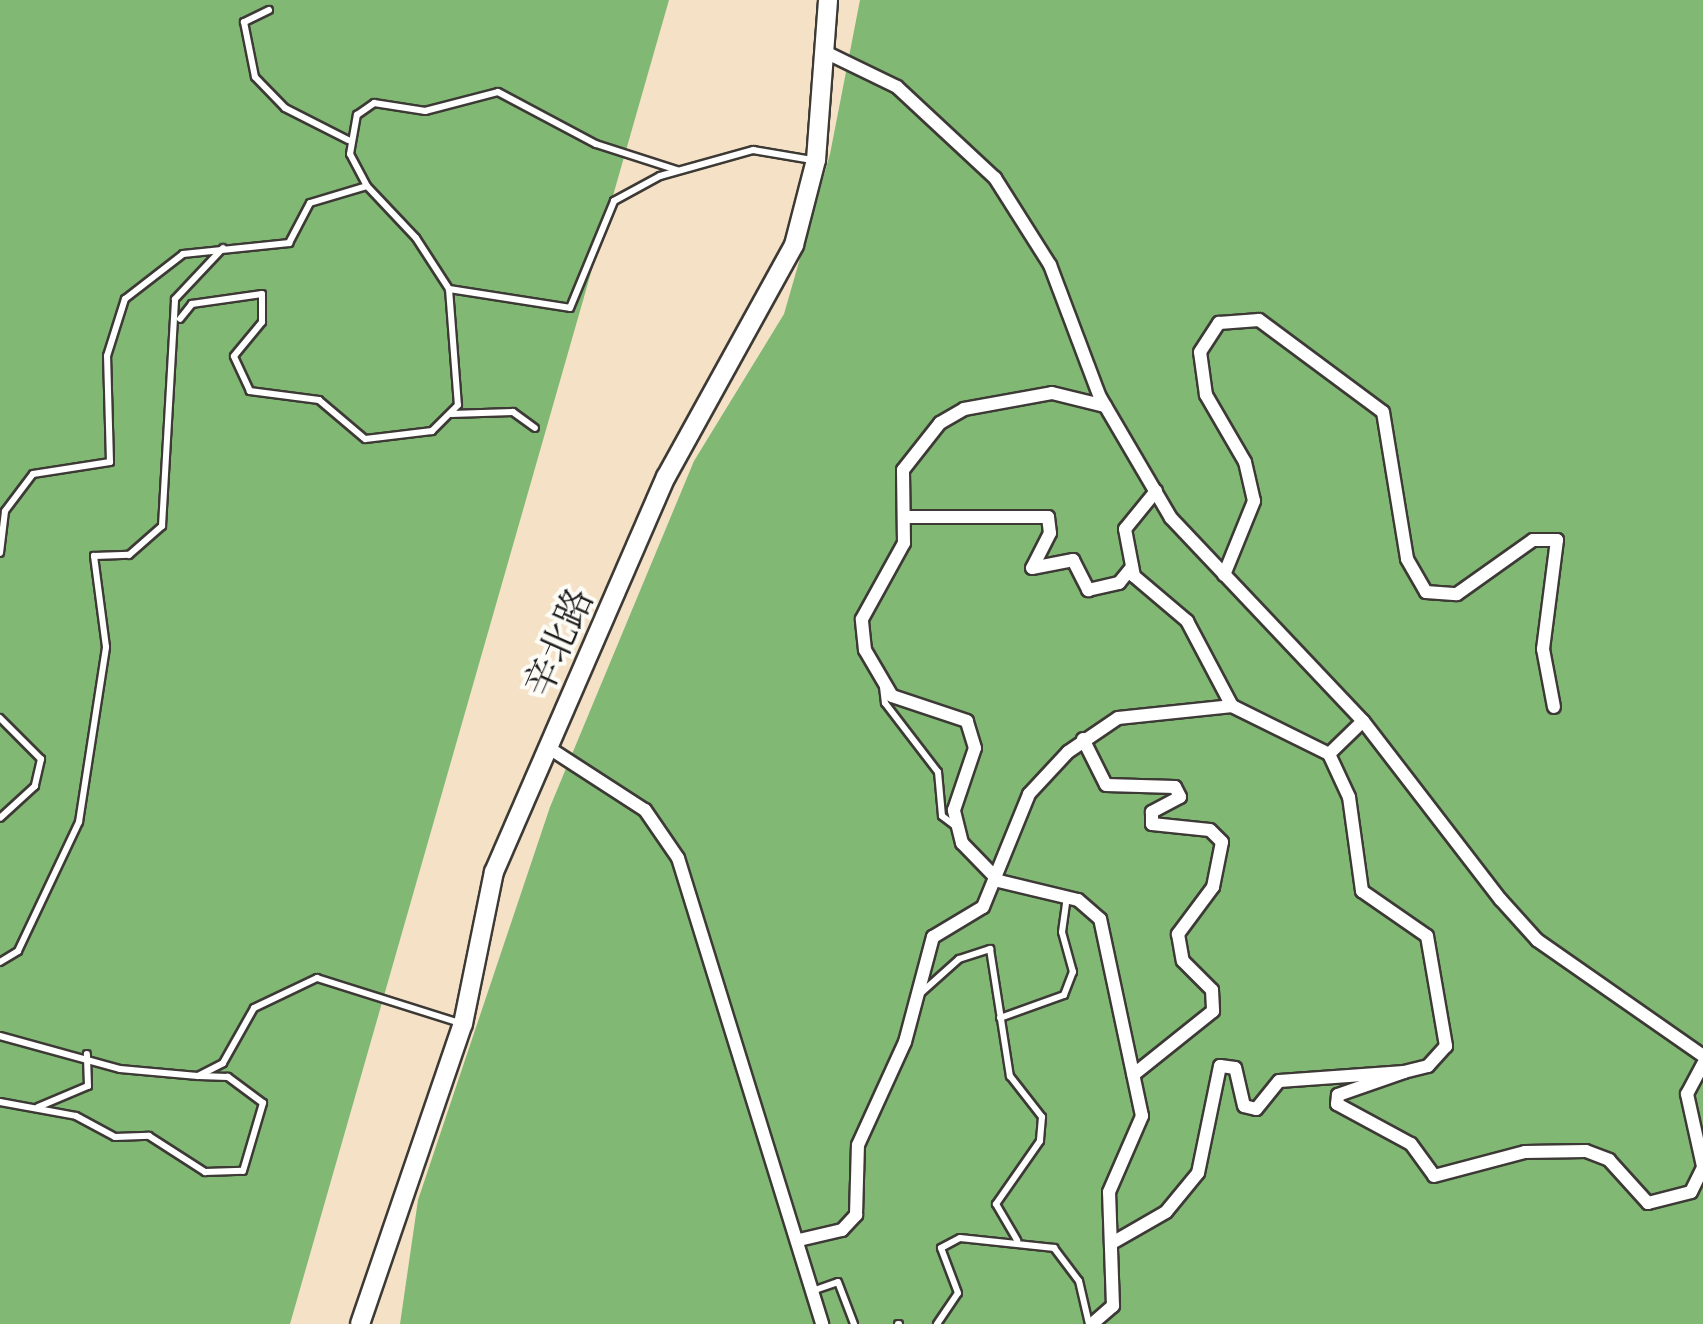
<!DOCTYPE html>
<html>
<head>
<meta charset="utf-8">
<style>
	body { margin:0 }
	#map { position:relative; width:1703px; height:1324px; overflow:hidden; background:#f5e1c6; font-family:Cardo,"Noto Serif SC",serif }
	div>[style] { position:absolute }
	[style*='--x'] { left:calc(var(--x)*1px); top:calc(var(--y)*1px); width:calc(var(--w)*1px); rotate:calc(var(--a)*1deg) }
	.forest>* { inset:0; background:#80b874 }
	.roads { filter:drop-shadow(2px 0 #3d3a36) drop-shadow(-2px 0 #3d3a36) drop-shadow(0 2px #3d3a36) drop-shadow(0 -2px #3d3a36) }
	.lane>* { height:6px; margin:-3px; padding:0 3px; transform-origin:3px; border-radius:3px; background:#fff }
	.street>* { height:12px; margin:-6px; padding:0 6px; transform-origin:6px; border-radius:6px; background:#fff }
	.secondary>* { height:18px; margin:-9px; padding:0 9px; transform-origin:9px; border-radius:9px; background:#fff }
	span { translate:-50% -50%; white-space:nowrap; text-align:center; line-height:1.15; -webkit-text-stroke:8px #fdfcf7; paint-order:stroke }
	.street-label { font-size:38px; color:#1c1c1c }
</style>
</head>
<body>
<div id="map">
	<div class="forest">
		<div style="clip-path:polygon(0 0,669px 0,290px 1324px,0 1324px)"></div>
		<div style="clip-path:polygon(860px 0,1703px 0,1703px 1324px,400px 1324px,418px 1200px,550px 807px,694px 461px,784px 314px,830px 154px)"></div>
	</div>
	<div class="roads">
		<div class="lane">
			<div style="--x:269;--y:10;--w:28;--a:154"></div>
			<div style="--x:244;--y:22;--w:56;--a:78.7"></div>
			<div style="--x:255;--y:77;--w:43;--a:45.9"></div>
			<div style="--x:285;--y:108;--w:71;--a:26.9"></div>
			<div style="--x:367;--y:186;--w:36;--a:-118"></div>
			<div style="--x:350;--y:154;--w:40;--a:-80"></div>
			<div style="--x:357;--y:115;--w:21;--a:-35"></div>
			<div style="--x:374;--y:103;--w:52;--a:8.9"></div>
			<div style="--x:425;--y:111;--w:75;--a:-14.6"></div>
			<div style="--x:498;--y:92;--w:111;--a:28"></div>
			<div style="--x:596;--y:144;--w:85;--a:17.8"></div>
			<div style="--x:449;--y:289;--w:122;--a:8.9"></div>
			<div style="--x:570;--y:308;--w:116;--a:-67.6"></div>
			<div style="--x:614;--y:201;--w:52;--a:-28.5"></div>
			<div style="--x:660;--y:176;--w:97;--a:-15.6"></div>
			<div style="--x:753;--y:150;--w:60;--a:9.6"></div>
			<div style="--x:451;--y:414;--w:62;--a:-1.8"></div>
			<div style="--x:513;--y:412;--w:27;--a:36"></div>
			<div style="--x:0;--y:553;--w:42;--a:-83.2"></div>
			<div style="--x:5;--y:511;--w:46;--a:-52.9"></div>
			<div style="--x:33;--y:474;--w:78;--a:-8.9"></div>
			<div style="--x:110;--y:462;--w:106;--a:-91.6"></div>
			<div style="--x:107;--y:356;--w:60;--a:-72.5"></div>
			<div style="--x:125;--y:299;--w:73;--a:-37.8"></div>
			<div style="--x:183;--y:254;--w:107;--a:-5.9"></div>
			<div style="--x:289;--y:243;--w:45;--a:-62.3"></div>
			<div style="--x:310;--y:203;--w:59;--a:-16.6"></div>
			<div style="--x:367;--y:186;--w:71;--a:46.7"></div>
			<div style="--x:416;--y:238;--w:61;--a:57.1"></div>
			<div style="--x:449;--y:289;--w:116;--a:85.6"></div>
			<div style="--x:458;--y:405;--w:37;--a:135"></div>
			<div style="--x:432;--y:431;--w:67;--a:173.2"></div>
			<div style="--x:365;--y:439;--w:60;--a:-139.7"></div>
			<div style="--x:319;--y:400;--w:70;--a:-172.6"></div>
			<div style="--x:250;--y:391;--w:38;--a:-115"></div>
			<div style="--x:234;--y:356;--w:44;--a:-50.5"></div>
			<div style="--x:262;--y:322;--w:28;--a:-90"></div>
			<div style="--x:262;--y:294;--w:71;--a:171.9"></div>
			<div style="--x:192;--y:304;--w:19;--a:129"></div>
			<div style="--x:883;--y:687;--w:16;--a:83"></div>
			<div style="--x:885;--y:703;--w:87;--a:52.5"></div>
			<div style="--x:938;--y:772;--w:44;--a:84.8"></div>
			<div style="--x:942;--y:816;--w:15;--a:37"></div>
			<div style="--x:0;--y:718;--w:58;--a:45"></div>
			<div style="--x:41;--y:759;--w:28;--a:103"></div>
			<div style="--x:35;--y:786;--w:47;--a:137.6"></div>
			<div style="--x:0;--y:962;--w:21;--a:-31"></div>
			<div style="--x:18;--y:951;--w:143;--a:-64.7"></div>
			<div style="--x:79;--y:822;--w:177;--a:-81.2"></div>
			<div style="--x:106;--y:647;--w:92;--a:-97.5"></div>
			<div style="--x:94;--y:556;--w:35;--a:-2"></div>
			<div style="--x:129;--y:555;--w:44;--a:-41.3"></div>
			<div style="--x:162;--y:526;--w:227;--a:-86.7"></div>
			<div style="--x:175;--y:299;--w:70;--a:-46.7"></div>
			<div style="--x:921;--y:993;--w:51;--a:-41.8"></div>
			<div style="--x:959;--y:959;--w:33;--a:-18"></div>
			<div style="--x:990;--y:949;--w:129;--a:81.1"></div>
			<div style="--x:1010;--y:1076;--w:52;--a:52"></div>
			<div style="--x:1042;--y:1117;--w:24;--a:95"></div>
			<div style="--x:1040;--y:1141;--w:77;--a:124.9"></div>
			<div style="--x:996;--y:1204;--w:42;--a:59.7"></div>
			<div style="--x:1000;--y:1018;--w:68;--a:-19.8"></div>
			<div style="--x:1064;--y:995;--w:25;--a:-69"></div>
			<div style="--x:1073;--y:972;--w:41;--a:-105.4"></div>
			<div style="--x:1062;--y:932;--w:34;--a:-82"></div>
			<div style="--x:0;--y:1036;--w:124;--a:15.4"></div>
			<div style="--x:120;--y:1069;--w:78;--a:5.1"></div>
			<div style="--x:198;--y:1076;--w:28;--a:-27"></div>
			<div style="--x:223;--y:1063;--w:63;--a:-60.6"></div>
			<div style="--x:254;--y:1008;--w:70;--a:-25.5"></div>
			<div style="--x:317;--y:978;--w:153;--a:17.5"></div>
			<div style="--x:0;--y:1102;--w:77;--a:10.4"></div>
			<div style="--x:76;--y:1116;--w:44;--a:28.3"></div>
			<div style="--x:115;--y:1137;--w:34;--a:-2"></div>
			<div style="--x:149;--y:1136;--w:67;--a:32.7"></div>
			<div style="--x:205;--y:1172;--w:38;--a:-2"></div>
			<div style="--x:243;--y:1171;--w:71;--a:-73.6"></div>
			<div style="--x:263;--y:1103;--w:44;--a:-143.4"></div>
			<div style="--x:228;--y:1077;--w:29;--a:-178"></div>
			<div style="--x:38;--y:1107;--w:54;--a:-22.8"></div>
			<div style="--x:88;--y:1086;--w:32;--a:-92"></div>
			<div style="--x:815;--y:1290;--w:24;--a:-19"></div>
			<div style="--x:838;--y:1282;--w:45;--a:69.1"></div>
			<div style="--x:898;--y:1324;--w:1;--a:0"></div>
			<div style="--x:937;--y:1324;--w:37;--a:-56"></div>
			<div style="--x:958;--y:1293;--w:48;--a:-110.7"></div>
			<div style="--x:941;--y:1248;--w:21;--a:-28"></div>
			<div style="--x:960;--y:1238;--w:95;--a:6.1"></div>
			<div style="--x:1054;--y:1248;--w:41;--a:52.9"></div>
			<div style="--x:1079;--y:1281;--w:44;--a:76.9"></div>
		</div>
		<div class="street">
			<div style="--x:823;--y:51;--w:82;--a:25.9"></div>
			<div style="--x:897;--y:87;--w:134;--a:42.9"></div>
			<div style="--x:995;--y:178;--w:103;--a:57.7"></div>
			<div style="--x:1050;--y:265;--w:141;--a:69.3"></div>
			<div style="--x:1100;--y:397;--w:140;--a:59.6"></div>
			<div style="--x:1171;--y:518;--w:279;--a:46.6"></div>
			<div style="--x:1363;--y:721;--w:226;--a:52.4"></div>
			<div style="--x:1501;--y:900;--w:54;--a:48"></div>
			<div style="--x:1537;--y:940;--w:203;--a:34.9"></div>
			<div style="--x:1156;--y:491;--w:49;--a:129.2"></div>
			<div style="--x:1125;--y:529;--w:48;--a:79.2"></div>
			<div style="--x:1134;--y:576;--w:70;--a:40.3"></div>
			<div style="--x:1187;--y:621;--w:96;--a:62.1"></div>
			<div style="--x:906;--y:517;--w:142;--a:0"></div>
			<div style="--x:1048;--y:517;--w:16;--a:83"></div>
			<div style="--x:1050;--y:533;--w:39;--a:117"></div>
			<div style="--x:1032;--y:568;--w:42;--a:-11"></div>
			<div style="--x:1073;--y:560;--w:34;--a:63"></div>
			<div style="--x:1088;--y:590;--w:32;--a:-13"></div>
			<div style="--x:1119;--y:583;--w:21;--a:-51"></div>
			<div style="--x:1224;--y:575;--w:80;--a:-67.9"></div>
			<div style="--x:1254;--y:501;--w:40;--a:-103"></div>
			<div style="--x:1245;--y:462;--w:78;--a:-120.2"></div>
			<div style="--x:1206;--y:395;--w:43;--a:-97.9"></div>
			<div style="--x:1200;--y:352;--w:35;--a:-57"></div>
			<div style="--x:1219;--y:323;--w:40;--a:-4.3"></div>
			<div style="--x:1259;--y:320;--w:154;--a:36.6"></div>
			<div style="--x:1383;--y:412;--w:149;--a:80.7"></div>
			<div style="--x:1407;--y:559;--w:38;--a:60"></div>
			<div style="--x:1426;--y:592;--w:31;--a:4"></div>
			<div style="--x:1457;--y:594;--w:93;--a:-35.4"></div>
			<div style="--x:1533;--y:540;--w:24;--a:0"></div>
			<div style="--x:1557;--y:540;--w:110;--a:97.3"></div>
			<div style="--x:1543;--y:649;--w:59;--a:79.3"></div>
			<div style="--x:1083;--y:739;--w:51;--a:63.4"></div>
			<div style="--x:1106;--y:785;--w:69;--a:1.7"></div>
			<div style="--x:1175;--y:787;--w:11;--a:63"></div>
			<div style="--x:1180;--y:797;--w:32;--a:152"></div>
			<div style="--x:1152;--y:812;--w:12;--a:90"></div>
			<div style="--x:1152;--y:824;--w:58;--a:5.9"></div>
			<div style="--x:1210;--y:830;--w:17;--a:45"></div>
			<div style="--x:1222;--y:842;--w:46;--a:101.3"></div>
			<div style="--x:1213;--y:887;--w:59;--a:126.7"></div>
			<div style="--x:1178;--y:934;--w:27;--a:80"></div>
			<div style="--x:1183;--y:961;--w:41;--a:45"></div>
			<div style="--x:1212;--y:990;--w:21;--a:87"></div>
			<div style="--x:1213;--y:1011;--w:102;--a:141.3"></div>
			<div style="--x:549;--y:748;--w:114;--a:32.9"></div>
			<div style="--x:645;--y:810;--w:58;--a:55.5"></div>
			<div style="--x:678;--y:858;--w:488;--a:72.8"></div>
			<div style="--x:1329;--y:754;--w:47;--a:-44.1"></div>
			<div style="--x:1703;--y:1064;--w:34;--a:118"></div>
			<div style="--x:1687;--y:1094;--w:74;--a:77.5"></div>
			<div style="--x:1404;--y:1072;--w:70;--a:160.8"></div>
			<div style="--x:1338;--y:1095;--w:9;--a:96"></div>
			<div style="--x:1337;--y:1104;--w:84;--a:28.4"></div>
			<div style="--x:1411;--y:1144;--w:39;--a:54"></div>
			<div style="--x:1434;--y:1176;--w:94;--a:-14.8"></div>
			<div style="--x:1525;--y:1152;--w:61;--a:-0.9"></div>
			<div style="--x:1586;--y:1151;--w:25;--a:21"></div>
			<div style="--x:1609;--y:1160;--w:58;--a:47.8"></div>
			<div style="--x:1648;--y:1203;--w:44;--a:-14.3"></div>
			<div style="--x:1691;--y:1192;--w:28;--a:-64"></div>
			<div style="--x:799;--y:1240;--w:44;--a:-13.1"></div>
			<div style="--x:842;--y:1230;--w:21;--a:-47"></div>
			<div style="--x:856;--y:1215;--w:70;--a:-88.4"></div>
			<div style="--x:858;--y:1145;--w:113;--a:-65.5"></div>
			<div style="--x:905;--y:1042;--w:109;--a:-75.1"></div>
			<div style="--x:933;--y:937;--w:58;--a:-31"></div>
			<div style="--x:983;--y:907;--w:122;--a:-67.8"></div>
			<div style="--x:1029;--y:794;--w:57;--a:-47.1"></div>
			<div style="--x:1068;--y:752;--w:60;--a:-34.2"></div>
			<div style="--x:1118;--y:718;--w:115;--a:-6"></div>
			<div style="--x:1232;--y:706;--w:108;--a:26.3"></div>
			<div style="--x:1329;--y:754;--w:47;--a:65.1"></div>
			<div style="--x:1349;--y:797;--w:95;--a:82.1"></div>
			<div style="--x:1362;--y:891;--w:79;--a:34.7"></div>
			<div style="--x:1427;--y:936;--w:112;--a:80.2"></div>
			<div style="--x:1446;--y:1046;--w:27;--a:132"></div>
			<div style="--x:1428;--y:1066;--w:25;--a:166"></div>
			<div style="--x:1404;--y:1072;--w:125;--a:175.9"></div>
			<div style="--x:1279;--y:1081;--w:36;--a:129"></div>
			<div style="--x:1256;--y:1109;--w:12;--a:-166"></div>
			<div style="--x:1244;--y:1106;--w:39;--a:-103"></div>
			<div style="--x:1235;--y:1068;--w:15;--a:-172"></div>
			<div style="--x:1220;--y:1066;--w:109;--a:101.6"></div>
			<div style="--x:1198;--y:1173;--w:50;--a:129.4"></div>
			<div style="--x:1166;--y:1212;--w:62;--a:150.1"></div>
			<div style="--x:1092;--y:1324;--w:28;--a:-41"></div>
			<div style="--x:1113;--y:1306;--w:114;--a:-92"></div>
			<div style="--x:1109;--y:1192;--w:83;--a:-66.5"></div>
			<div style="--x:1142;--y:1116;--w:201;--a:-102"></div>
			<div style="--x:1100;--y:919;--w:29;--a:-139"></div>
			<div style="--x:1078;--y:900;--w:81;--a:-166.5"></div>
			<div style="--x:999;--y:881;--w:53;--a:-134.2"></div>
			<div style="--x:962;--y:843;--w:34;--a:-104"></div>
			<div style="--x:954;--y:810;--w:65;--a:-71.3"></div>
			<div style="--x:975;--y:748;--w:28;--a:-107"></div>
			<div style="--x:967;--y:721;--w:79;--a:-161.6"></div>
			<div style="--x:892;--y:696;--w:53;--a:-120.4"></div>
			<div style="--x:865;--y:650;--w:31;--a:-96"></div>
			<div style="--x:862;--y:619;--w:87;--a:-61.1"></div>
			<div style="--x:904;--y:543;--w:73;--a:-90.8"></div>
			<div style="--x:903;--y:470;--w:60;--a:-51.8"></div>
			<div style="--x:940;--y:423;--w:28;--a:-30"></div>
			<div style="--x:964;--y:409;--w:89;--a:-10.3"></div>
			<div style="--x:1052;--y:393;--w:55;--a:13.8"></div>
		</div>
		<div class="secondary">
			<div style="--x:360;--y:1324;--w:317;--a:-71.1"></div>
			<div style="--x:463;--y:1024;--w:155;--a:-78.5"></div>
			<div style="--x:494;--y:872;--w:431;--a:-66.5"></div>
			<div style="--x:666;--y:477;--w:265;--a:-61.1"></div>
			<div style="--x:794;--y:245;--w:88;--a:-75.5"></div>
			<div style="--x:816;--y:160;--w:160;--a:-85.7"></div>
		</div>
	</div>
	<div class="street-label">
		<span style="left:560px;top:643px;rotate:-66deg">辛北路</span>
	</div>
</div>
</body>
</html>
